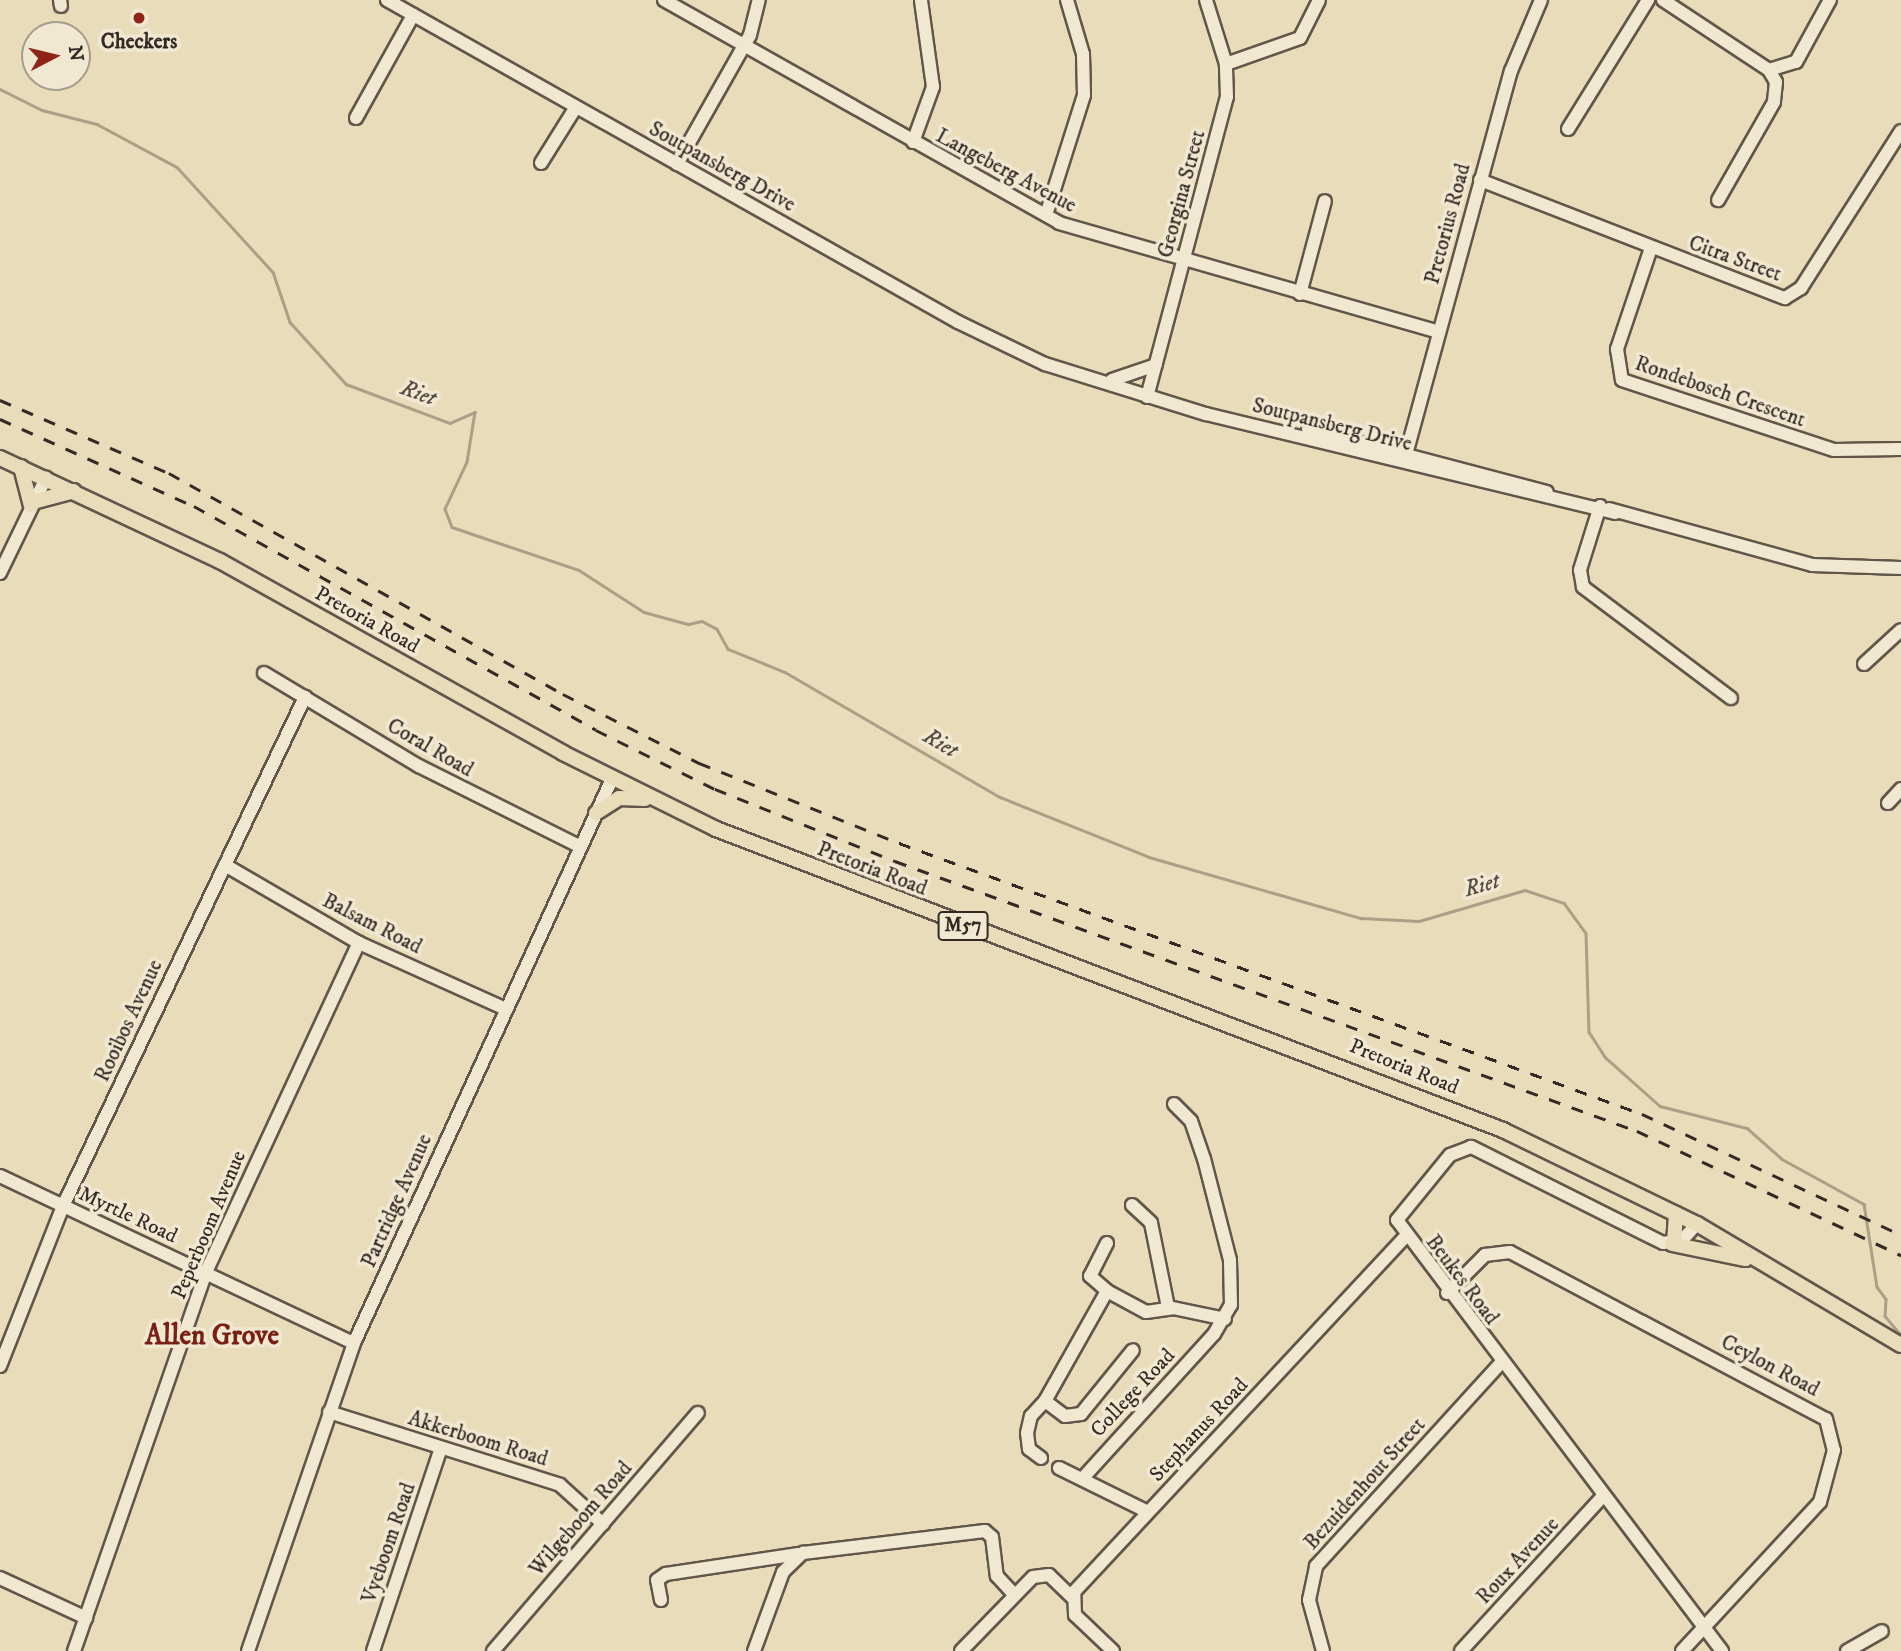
<!DOCTYPE html>
<html>
<head>
<meta charset="utf-8">
<style>
	body { margin:0 }
	#map { position:relative; width:1901px; height:1651px; overflow:hidden; background:#e9dcba; font-family:"IM FELL DW Pica",serif }
	div>[style] { position:absolute }
	[style*='--x'] { left:calc(var(--x)*1px); top:calc(var(--y)*1px); width:calc(var(--w)*1px); rotate:calc(var(--a)*1deg) }
	.stream>* { height:2.5px; margin:-1.25px; padding:0 1.25px; transform-origin:1.25px; border-radius:1.25px; background:#ab9f87 }
	.roads { filter:drop-shadow(2px 0 #615649) drop-shadow(-2px 0 #615649) drop-shadow(0 2px #615649) drop-shadow(0 -2px #615649) }
	.minor>* { height:12px; margin:-6px; padding:0 6px; transform-origin:6px; border-radius:6px; background:#f1e8d2 }
	.major>* { height:14px; margin:-7px; padding:0 7px; transform-origin:7px; border-radius:7px; background:#e9dcba }
	.rail>* { height:2.5px; margin-top:-1.25px; transform-origin:0; background:repeating-linear-gradient(90deg,#342923 0 12px,transparent 0 24px) }
	.dots>* { width:19px; height:19px; translate:-50% -50%; box-sizing:border-box; border:4px solid #f1e8d2; border-radius:50% }
	span { translate:-50% -50%; white-space:nowrap; text-align:center; line-height:1.15; -webkit-text-stroke:7px #f1e8d2; paint-order:stroke }
	.shield-label span { padding:2px 5px; background:#f1e8d2; border:2px solid; border-radius:5px; -webkit-text-stroke-width:0 }
	.shield-label { font-size:19px; color:#342923; font-weight:700 }
	.poi-label { font-size:21px; color:#342923; font-weight:700 }
	.street-label { font-size:21px; color:#342923 }
	.water-label { font-size:23px; color:#584c41; font-style:italic }
	.district-label { font-size:28px; color:#7a1f14; font-weight:700 }
	.north { position:absolute; left:21px; top:21px; width:70px; height:70px; box-sizing:border-box; background:#f1e8d2; border:2px solid #a59c8c; border-radius:50%; rotate:83deg; font-size:19px; font-weight:700; line-height:28px; text-align:center; color:#342923 }
	.north::after { content:''; display:block; margin:auto; width:24px; height:32px; background:#8f2418; clip-path:polygon(50% 0,100% 100%,50% 72%,0 100%) }
</style>
</head>
<body>
<div id="map">
	<div class="stream">
		<div style="--x:0;--y:89;--w:47;--a:26.6"></div>
		<div style="--x:42;--y:110;--w:57;--a:14.3"></div>
		<div style="--x:97;--y:124;--w:91;--a:28.3"></div>
		<div style="--x:177;--y:167;--w:142;--a:47.6"></div>
		<div style="--x:273;--y:272;--w:53;--a:71.2"></div>
		<div style="--x:290;--y:322;--w:84;--a:47.9"></div>
		<div style="--x:346;--y:384;--w:111;--a:20.6"></div>
		<div style="--x:450;--y:423;--w:27;--a:-24"></div>
		<div style="--x:475;--y:412;--w:51;--a:99.1"></div>
		<div style="--x:467;--y:462;--w:52;--a:115.1"></div>
		<div style="--x:445;--y:509;--w:19;--a:69"></div>
		<div style="--x:452;--y:527;--w:134;--a:18.7"></div>
		<div style="--x:579;--y:570;--w:77;--a:32.9"></div>
		<div style="--x:644;--y:612;--w:46;--a:15.3"></div>
		<div style="--x:688;--y:624;--w:14;--a:-12"></div>
		<div style="--x:702;--y:621;--w:17;--a:28"></div>
		<div style="--x:717;--y:629;--w:23;--a:61"></div>
		<div style="--x:728;--y:649;--w:61;--a:22"></div>
		<div style="--x:785;--y:672;--w:249;--a:30.2"></div>
		<div style="--x:1000;--y:797;--w:161;--a:21.9"></div>
		<div style="--x:1149;--y:857;--w:221;--a:16.1"></div>
		<div style="--x:1361;--y:918;--w:58;--a:3"></div>
		<div style="--x:1419;--y:921;--w:110;--a:-16.3"></div>
		<div style="--x:1525;--y:890;--w:41;--a:18.4"></div>
		<div style="--x:1564;--y:903;--w:37;--a:54"></div>
		<div style="--x:1586;--y:933;--w:99;--a:88.3"></div>
		<div style="--x:1589;--y:1032;--w:30;--a:57"></div>
		<div style="--x:1605;--y:1057;--w:74;--a:41.7"></div>
		<div style="--x:1660;--y:1106;--w:90;--a:14.2"></div>
		<div style="--x:1747;--y:1128;--w:47;--a:41.5"></div>
		<div style="--x:1782;--y:1159;--w:94;--a:28.8"></div>
		<div style="--x:1864;--y:1204;--w:84;--a:81.1"></div>
		<div style="--x:1877;--y:1287;--w:15;--a:53"></div>
		<div style="--x:1886;--y:1299;--w:17;--a:93"></div>
		<div style="--x:1885;--y:1316;--w:25;--a:50"></div>
	</div>
	<div class="roads">
		<div class="minor">
			<div style="--x:60;--y:0;--w:6;--a:81"></div>
			<div style="--x:387;--y:0;--w:656;--a:29.42"></div>
			<div style="--x:958;--y:322;--w:97;--a:25.8"></div>
			<div style="--x:1045;--y:364;--w:169;--a:17.3"></div>
			<div style="--x:1206;--y:414;--w:421;--a:13.6"></div>
			<div style="--x:664;--y:0;--w:454;--a:29.4"></div>
			<div style="--x:1059;--y:223;--w:395;--a:16"></div>
			<div style="--x:1663;--y:0;--w:127;--a:33.4"></div>
			<div style="--x:1769;--y:70;--w:14;--a:60"></div>
			<div style="--x:1776;--y:82;--w:20;--a:96"></div>
			<div style="--x:1774;--y:102;--w:113;--a:119.7"></div>
			<div style="--x:1226;--y:64;--w:78;--a:-19.4"></div>
			<div style="--x:1300;--y:38;--w:42;--a:-63.4"></div>
			<div style="--x:1769;--y:70;--w:28;--a:-17"></div>
			<div style="--x:1796;--y:62;--w:71;--a:-61.3"></div>
			<div style="--x:356;--y:118;--w:118;--a:-61"></div>
			<div style="--x:1568;--y:129;--w:152;--a:-58.2"></div>
			<div style="--x:913;--y:142;--w:59;--a:-70"></div>
			<div style="--x:933;--y:87;--w:88;--a:-97.9"></div>
			<div style="--x:541;--y:163;--w:66;--a:-58"></div>
			<div style="--x:677;--y:164;--w:148;--a:-60.5"></div>
			<div style="--x:750;--y:35;--w:36;--a:-76"></div>
			<div style="--x:1480;--y:180;--w:327;--a:21.2"></div>
			<div style="--x:1785;--y:298;--w:19;--a:-32"></div>
			<div style="--x:1801;--y:288;--w:186;--a:-57.5"></div>
			<div style="--x:1046;--y:215;--w:126;--a:-72.4"></div>
			<div style="--x:1084;--y:95;--w:41;--a:-91.4"></div>
			<div style="--x:1083;--y:54;--w:56;--a:-106.5"></div>
			<div style="--x:1651;--y:248;--w:107;--a:108.6"></div>
			<div style="--x:1617;--y:349;--w:31;--a:81"></div>
			<div style="--x:1622;--y:380;--w:223;--a:18.3"></div>
			<div style="--x:1834;--y:450;--w:67;--a:-0.9"></div>
			<div style="--x:1300;--y:294;--w:96;--a:-75"></div>
			<div style="--x:1112;--y:380;--w:46;--a:-18.8"></div>
			<div style="--x:1147;--y:397;--w:310;--a:-75.1"></div>
			<div style="--x:1227;--y:97;--w:33;--a:-92"></div>
			<div style="--x:1226;--y:64;--w:67;--a:-107.4"></div>
			<div style="--x:1308;--y:429;--w:247;--a:14.8"></div>
			<div style="--x:1405;--y:458;--w:401;--a:-74.7"></div>
			<div style="--x:1511;--y:71;--w:77;--a:-67.1"></div>
			<div style="--x:1600;--y:506;--w:67;--a:107.4"></div>
			<div style="--x:1580;--y:570;--w:17;--a:80"></div>
			<div style="--x:1583;--y:587;--w:185;--a:36.9"></div>
			<div style="--x:1609;--y:509;--w:211;--a:15.4"></div>
			<div style="--x:1812;--y:565;--w:89;--a:1.9"></div>
			<div style="--x:0;--y:573;--w:106;--a:-64.2"></div>
			<div style="--x:1864;--y:664;--w:50;--a:-42.6"></div>
			<div style="--x:264;--y:673;--w:181;--a:31"></div>
			<div style="--x:419;--y:766;--w:181;--a:26.6"></div>
			<div style="--x:1888;--y:803;--w:19;--a:-47"></div>
			<div style="--x:225;--y:865;--w:155;--a:30.2"></div>
			<div style="--x:359;--y:943;--w:161;--a:24.2"></div>
			<div style="--x:0;--y:1176;--w:391;--a:25.3"></div>
			<div style="--x:1132;--y:1205;--w:26;--a:43"></div>
			<div style="--x:1151;--y:1223;--w:86;--a:78.6"></div>
			<div style="--x:1697;--y:1224;--w:22;--a:133"></div>
			<div style="--x:1682;--y:1240;--w:19;--a:171"></div>
			<div style="--x:1663;--y:1243;--w:215;--a:-153.4"></div>
			<div style="--x:1471;--y:1147;--w:22;--a:159"></div>
			<div style="--x:1450;--y:1155;--w:84;--a:129.2"></div>
			<div style="--x:1397;--y:1220;--w:540;--a:52.98"></div>
			<div style="--x:1107;--y:1243;--w:37;--a:117"></div>
			<div style="--x:1090;--y:1276;--w:23;--a:41"></div>
			<div style="--x:1107;--y:1291;--w:44;--a:28.3"></div>
			<div style="--x:1146;--y:1312;--w:27;--a:-8"></div>
			<div style="--x:1173;--y:1308;--w:53;--a:11.9"></div>
			<div style="--x:1107;--y:1291;--w:126;--a:119.4"></div>
			<div style="--x:1045;--y:1401;--w:25;--a:37"></div>
			<div style="--x:1065;--y:1416;--w:16;--a:-7"></div>
			<div style="--x:1081;--y:1414;--w:82;--a:-50.9"></div>
			<div style="--x:1447;--y:1293;--w:54;--a:-45"></div>
			<div style="--x:1485;--y:1255;--w:25;--a:-7"></div>
			<div style="--x:1510;--y:1252;--w:357;--a:27.9"></div>
			<div style="--x:1826;--y:1419;--w:32;--a:76"></div>
			<div style="--x:1834;--y:1450;--w:54;--a:105.1"></div>
			<div style="--x:1820;--y:1502;--w:203;--a:132.8"></div>
			<div style="--x:0;--y:1366;--w:172;--a:-68.5"></div>
			<div style="--x:63;--y:1206;--w:564;--a:-64.57"></div>
			<div style="--x:329;--y:1412;--w:242;--a:17.5"></div>
			<div style="--x:560;--y:1485;--w:58;--a:42.2"></div>
			<div style="--x:1041;--y:1458;--w:15;--a:-143"></div>
			<div style="--x:1029;--y:1449;--w:16;--a:-97"></div>
			<div style="--x:1027;--y:1433;--w:17;--a:-77"></div>
			<div style="--x:1031;--y:1416;--w:21;--a:-47"></div>
			<div style="--x:1059;--y:1468;--w:99;--a:26.3"></div>
			<div style="--x:1082;--y:1479;--w:196;--a:-47.7"></div>
			<div style="--x:1214;--y:1334;--w:34;--a:-60"></div>
			<div style="--x:1231;--y:1305;--w:45;--a:-91.3"></div>
			<div style="--x:1230;--y:1260;--w:104;--a:-104.4"></div>
			<div style="--x:1204;--y:1159;--w:40;--a:-108.9"></div>
			<div style="--x:1191;--y:1121;--w:24;--a:-135"></div>
			<div style="--x:0;--y:1578;--w:95;--a:24.9"></div>
			<div style="--x:661;--y:1600;--w:20;--a:-101"></div>
			<div style="--x:657;--y:1580;--w:11;--a:-34"></div>
			<div style="--x:666;--y:1574;--w:134;--a:-8.6"></div>
			<div style="--x:74;--y:1651;--w:401;--a:-70.8"></div>
			<div style="--x:206;--y:1272;--w:363;--a:-65.1"></div>
			<div style="--x:248;--y:1651;--w:326;--a:-71"></div>
			<div style="--x:354;--y:1343;--w:620;--a:-65.42"></div>
			<div style="--x:373;--y:1651;--w:214;--a:-71.5"></div>
			<div style="--x:493;--y:1651;--w:314;--a:-49.3"></div>
			<div style="--x:754;--y:1651;--w:84;--a:-69.8"></div>
			<div style="--x:783;--y:1572;--w:28;--a:-44"></div>
			<div style="--x:803;--y:1553;--w:183;--a:-6.9"></div>
			<div style="--x:985;--y:1531;--w:9;--a:41"></div>
			<div style="--x:992;--y:1537;--w:39;--a:83"></div>
			<div style="--x:997;--y:1576;--w:25;--a:47"></div>
			<div style="--x:961;--y:1651;--w:103;--a:-45.8"></div>
			<div style="--x:1033;--y:1577;--w:16;--a:-7"></div>
			<div style="--x:1049;--y:1575;--w:32;--a:44"></div>
			<div style="--x:1113;--y:1651;--w:52;--a:-136.5"></div>
			<div style="--x:1075;--y:1615;--w:23;--a:-92"></div>
			<div style="--x:1074;--y:1592;--w:485;--a:-47"></div>
			<div style="--x:1323;--y:1651;--w:53;--a:-105.4"></div>
			<div style="--x:1309;--y:1600;--w:35;--a:-78"></div>
			<div style="--x:1316;--y:1566;--w:275;--a:-47.7"></div>
			<div style="--x:1461;--y:1651;--w:210;--a:-47.5"></div>
			<div style="--x:1847;--y:1651;--w:40;--a:-29.7"></div>
		</div>
		<div class="major">
			<div style="--x:0;--y:458;--w:243;--a:25.1"></div>
			<div style="--x:220;--y:561;--w:393;--a:29.2"></div>
			<div style="--x:563;--y:753;--w:171;--a:26.4"></div>
			<div style="--x:716;--y:829;--w:843;--a:20.93"></div>
			<div style="--x:1503;--y:1130;--w:216;--a:25.9"></div>
			<div style="--x:1697;--y:1224;--w:237;--a:30.7"></div>
			<div style="--x:21;--y:467;--w:40;--a:75.6"></div>
			<div style="--x:33;--y:502;--w:42;--a:-15"></div>
			<div style="--x:596;--y:813;--w:27;--a:-33"></div>
			<div style="--x:619;--y:798;--w:26;--a:2"></div>
			<div style="--x:1674;--y:1243;--w:29;--a:-86"></div>
			<div style="--x:1672;--y:1244;--w:75;--a:11.6"></div>
		</div>
	</div>
	<div class="rail">
		<div style="--x:0;--y:400;--w:184;--a:23.4"></div>
		<div style="--x:169;--y:473;--w:452;--a:29.3"></div>
		<div style="--x:563;--y:694;--w:153;--a:26.9"></div>
		<div style="--x:699;--y:763;--w:215;--a:21.8"></div>
		<div style="--x:899;--y:843;--w:791;--a:20.04"></div>
		<div style="--x:1642;--y:1114;--w:286;--a:25"></div>
		<div style="--x:0;--y:419;--w:213;--a:24.2"></div>
		<div style="--x:194;--y:506;--w:460;--a:29.1"></div>
		<div style="--x:596;--y:730;--w:133;--a:26.4"></div>
		<div style="--x:715;--y:789;--w:194;--a:21.8"></div>
		<div style="--x:895;--y:861;--w:790;--a:20"></div>
		<div style="--x:1637;--y:1131;--w:292;--a:25.2"></div>
	</div>
	<div class="dots">
		<div style="left:139px;top:18px;background:#8f2418"></div>
	</div>
	<div class="shield-label">
		<span style="left:963px;top:926px">M57</span>
	</div>
	<div class="poi-label">
		<span style="left:139px;top:42px">Checkers</span>
	</div>
	<div class="street-label">
		<span style="left:722px;top:167px;rotate:29deg">Soutpansberg Drive</span>
		<span style="left:1006px;top:171px;rotate:28deg">Langeberg Avenue</span>
		<span style="left:1182px;top:194px;rotate:-75deg">Georgina Street</span>
		<span style="left:1448px;top:224px;rotate:-75deg">Pretorius Road</span>
		<span style="left:1735px;top:259px;rotate:20deg">Citra Street</span>
		<span style="left:1720px;top:392px;rotate:19deg">Rondebosch Crescent</span>
		<span style="left:1332px;top:425px;rotate:14deg">Soutpansberg Drive</span>
		<span style="left:367px;top:620px;rotate:29deg">Pretoria Road</span>
		<span style="left:430px;top:748px;rotate:30deg">Coral Road</span>
		<span style="left:872px;top:869px;rotate:21deg">Pretoria Road</span>
		<span style="left:372px;top:924px;rotate:27deg">Balsam Road</span>
		<span style="left:129px;top:1021px;rotate:-65deg">Rooibos Avenue</span>
		<span style="left:1404px;top:1067px;rotate:22deg">Pretoria Road</span>
		<span style="left:397px;top:1201px;rotate:-66deg">Partridge Avenue</span>
		<span style="left:128px;top:1215px;rotate:25deg">Myrtle Road</span>
		<span style="left:209px;top:1225px;rotate:-67deg">Peperboom Avenue</span>
		<span style="left:1462px;top:1280px;rotate:53deg">Beukes Road</span>
		<span style="left:1770px;top:1366px;rotate:28deg">Ceylon Road</span>
		<span style="left:1133px;top:1393px;rotate:-47deg">College Road</span>
		<span style="left:1199px;top:1430px;rotate:-47deg">Stephanus Road</span>
		<span style="left:478px;top:1439px;rotate:17deg">Akkerboom Road</span>
		<span style="left:1365px;top:1484px;rotate:-48deg">Bezuidenhout Street</span>
		<span style="left:581px;top:1519px;rotate:-49deg">Wilgeboom Road</span>
		<span style="left:389px;top:1543px;rotate:-71deg">Vyeboom Road</span>
		<span style="left:1518px;top:1561px;rotate:-47deg">Roux Avenue</span>
	</div>
	<div class="water-label">
		<span style="left:418px;top:394px;rotate:20deg">Riet</span>
		<span style="left:940px;top:744px;rotate:30deg">Riet</span>
		<span style="left:1482px;top:886px;rotate:-16deg">Riet</span>
	</div>
	<div class="district-label">
		<span style="left:212px;top:1336px">Allen Grove</span>
	</div>
	<div class="north">N</div>
</div>
</body>
</html>
